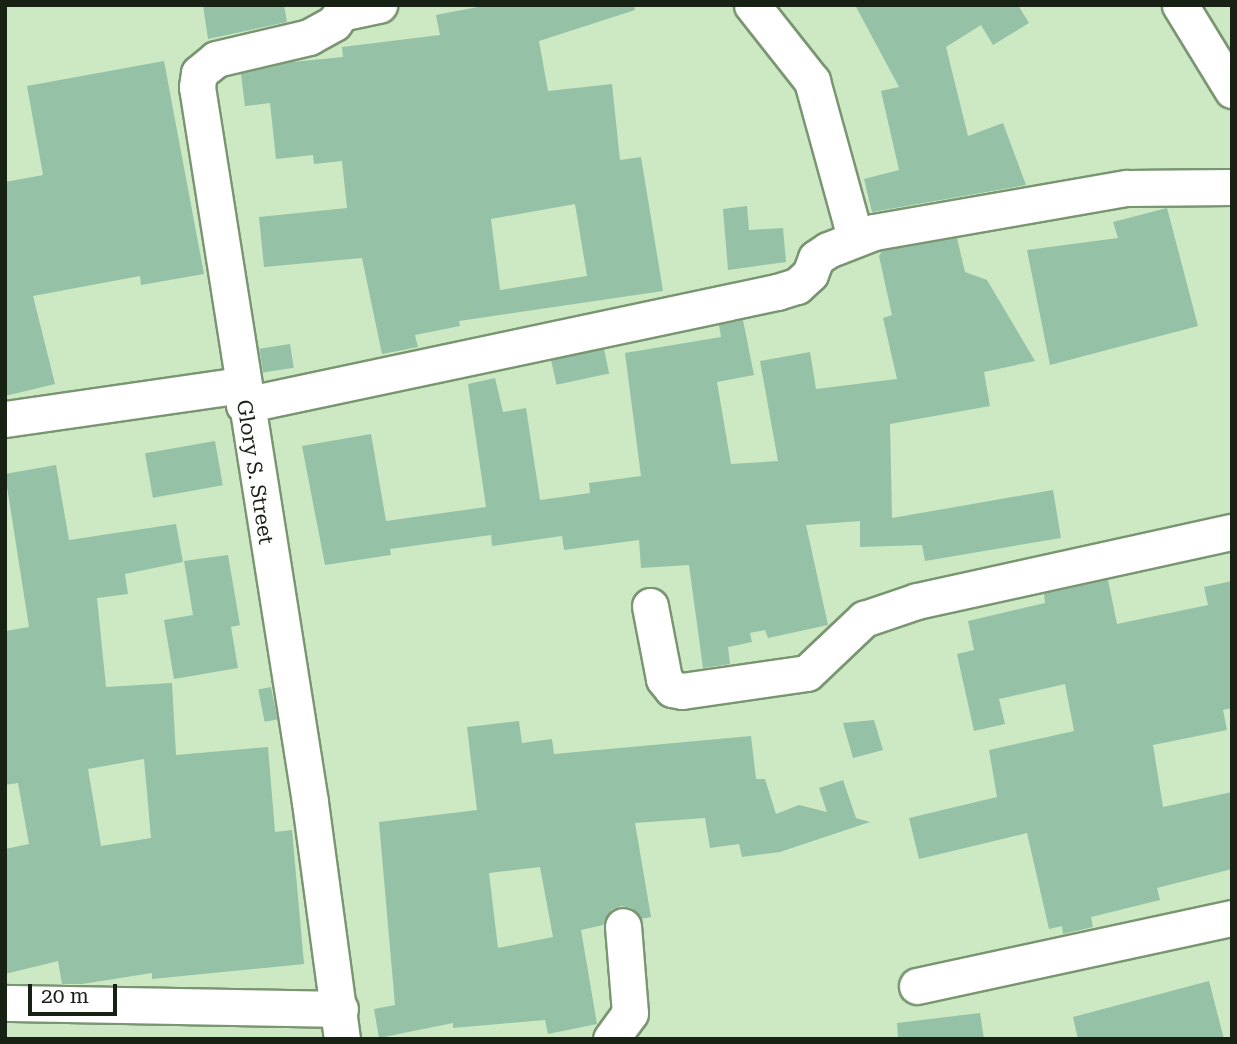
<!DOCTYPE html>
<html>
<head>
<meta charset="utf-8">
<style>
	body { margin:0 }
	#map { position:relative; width:1237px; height:1044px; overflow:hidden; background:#cce9c3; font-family:"Roboto Serif",serif }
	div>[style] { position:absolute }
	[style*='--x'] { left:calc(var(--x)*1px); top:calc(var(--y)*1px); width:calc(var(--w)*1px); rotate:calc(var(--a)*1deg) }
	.building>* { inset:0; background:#95c1a7; transform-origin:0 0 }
	.roads { filter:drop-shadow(2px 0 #7a9572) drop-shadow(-2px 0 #7a9572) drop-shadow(0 2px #7a9572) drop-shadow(0 -2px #7a9572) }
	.minor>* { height:35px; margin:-17.5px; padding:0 17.5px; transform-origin:17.5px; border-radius:17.5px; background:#fff }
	span { translate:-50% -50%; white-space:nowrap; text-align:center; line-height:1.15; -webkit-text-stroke:5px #fff; paint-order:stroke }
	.street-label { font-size:21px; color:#172214 }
	.frame { position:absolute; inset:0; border:7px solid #172214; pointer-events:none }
	.scale { position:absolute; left:28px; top:984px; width:89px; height:32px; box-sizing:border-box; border:4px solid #172214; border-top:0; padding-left:9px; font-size:21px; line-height:24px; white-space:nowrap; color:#172214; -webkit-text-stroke:5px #fff; paint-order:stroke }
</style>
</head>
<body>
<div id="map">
	<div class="building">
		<div style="clip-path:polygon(203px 5px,284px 5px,287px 22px,208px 39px)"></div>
		<div style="clip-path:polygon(evenodd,488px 5px,634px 5px,635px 10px,539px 41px,548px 91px,612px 84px,620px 160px,641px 157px,663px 291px,459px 321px,460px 326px,415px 335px,418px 347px,382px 354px,362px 258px,264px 267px,259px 217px,347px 208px,342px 161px,314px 164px,313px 155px,276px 159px,270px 103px,245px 106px,241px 74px,292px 62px,343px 57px,342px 47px,440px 35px,436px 15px,488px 5px,575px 204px,587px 276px,500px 290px,491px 219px,575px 204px)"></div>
		<div style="clip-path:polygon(855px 5px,1018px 5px,1029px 23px,993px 45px,981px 25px,946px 47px,968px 136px,1003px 123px,1026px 185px,872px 212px,864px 179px,899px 170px,881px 91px,899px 87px)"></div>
		<div style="clip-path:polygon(164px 61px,204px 274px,141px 285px,140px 276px,33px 296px,55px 384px,5px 396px,5px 182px,43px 175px,27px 86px)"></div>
		<div style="clip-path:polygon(747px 206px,749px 230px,783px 228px,786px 262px,728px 270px,723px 209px)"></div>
		<div style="clip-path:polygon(1167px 208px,1198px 326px,1050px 365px,1027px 250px,1118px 238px,1113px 222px)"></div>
		<div style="clip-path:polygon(957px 238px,965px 272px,987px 280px,1035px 361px,984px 372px,990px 406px,890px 424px,892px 518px,1053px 490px,1061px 538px,925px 561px,922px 545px,860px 547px,860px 521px,806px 525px,828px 625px,768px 638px,765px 630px,750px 633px,752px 642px,728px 647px,730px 664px,703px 668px,689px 565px,641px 568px,639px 540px,564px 550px,562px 536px,492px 546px,491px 535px,390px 549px,391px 555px,325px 565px,302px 446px,371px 434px,386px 521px,486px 507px,468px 384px,495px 378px,503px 412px,526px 408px,540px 500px,590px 493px,589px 483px,641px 476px,625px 353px,721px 337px,719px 325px,743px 320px,754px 375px,717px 382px,731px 464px,778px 461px,760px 361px,810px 352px,816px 389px,897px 379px,883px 318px,892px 315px,879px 256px,882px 251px)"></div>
		<div style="left:290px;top:344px;width:24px;height:31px;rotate:81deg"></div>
		<div style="left:604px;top:349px;width:25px;height:54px;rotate:78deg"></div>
		<div style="left:215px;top:441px;width:45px;height:71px;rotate:80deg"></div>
		<div style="clip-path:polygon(evenodd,56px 465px,69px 540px,176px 524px,183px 562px,125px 574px,128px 594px,97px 598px,106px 687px,172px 683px,176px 755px,268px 747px,275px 832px,292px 830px,304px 964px,152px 979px,152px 973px,82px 984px,62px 984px,58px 961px,5px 974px,5px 849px,29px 844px,18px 783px,5px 785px,5px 631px,29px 627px,5px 474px,56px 465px,144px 759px,151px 838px,101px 846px,88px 769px,144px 759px)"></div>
		<div style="clip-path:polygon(228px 555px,240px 625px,231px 627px,238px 668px,174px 679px,164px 620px,193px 615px,184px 561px)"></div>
		<div style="clip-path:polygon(1108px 580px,1117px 624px,1208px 605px,1204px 587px,1232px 581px,1232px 708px,1223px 710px,1227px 730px,1153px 745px,1163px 807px,1232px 792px,1232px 869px,1157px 888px,1160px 900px,1091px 917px,1093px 927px,1063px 934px,1062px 926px,1049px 929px,1027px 833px,919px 859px,909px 818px,997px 797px,989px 750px,1074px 731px,1065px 684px,999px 699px,1005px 724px,974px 731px,957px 654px,974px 650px,968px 621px,1045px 603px,1044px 594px)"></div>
		<div style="left:271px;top:687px;width:33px;height:13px;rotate:79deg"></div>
		<div style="clip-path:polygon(874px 720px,883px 750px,853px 758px,843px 723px)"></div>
		<div style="clip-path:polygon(evenodd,519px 721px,522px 743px,552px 739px,554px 754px,751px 736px,756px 779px,765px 779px,776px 814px,799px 805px,827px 812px,819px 788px,843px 780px,856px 818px,870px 822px,780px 852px,742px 857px,739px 844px,710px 848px,705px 818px,635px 823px,651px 917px,641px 919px,632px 908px,621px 906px,611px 910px,603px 925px,581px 930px,597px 1024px,548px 1034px,545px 1020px,453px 1028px,453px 1023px,379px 1038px,374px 1009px,395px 1005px,379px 822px,477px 810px,467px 727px,519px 721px,540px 867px,553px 937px,498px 948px,489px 873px,540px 867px)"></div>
		<div style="clip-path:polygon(1209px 981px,1224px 1039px,1078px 1039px,1073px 1017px)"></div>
		<div style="clip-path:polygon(980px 1013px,984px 1039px,898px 1039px,897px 1023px)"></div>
	</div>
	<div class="roads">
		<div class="minor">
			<div style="--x:752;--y:5;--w:97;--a:51.7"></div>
			<div style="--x:812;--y:81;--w:162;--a:74.6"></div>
			<div style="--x:1180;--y:5;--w:100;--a:58.5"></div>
			<div style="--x:345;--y:12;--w:35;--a:-12"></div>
			<div style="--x:244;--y:405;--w:545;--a:-11.97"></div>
			<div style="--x:777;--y:292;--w:21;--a:-17"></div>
			<div style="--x:797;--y:286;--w:18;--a:-43"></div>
			<div style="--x:810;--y:274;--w:17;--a:-69"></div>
			<div style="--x:816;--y:258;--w:14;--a:-34"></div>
			<div style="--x:828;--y:250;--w:49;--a:-21.4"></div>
			<div style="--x:874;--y:232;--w:257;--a:-9.9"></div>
			<div style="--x:1127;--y:188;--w:105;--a:-0.5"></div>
			<div style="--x:5;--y:419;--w:238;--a:-8.2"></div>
			<div style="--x:650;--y:606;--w:74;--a:79.1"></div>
			<div style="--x:664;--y:679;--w:13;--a:51"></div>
			<div style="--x:672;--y:689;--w:10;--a:11"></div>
			<div style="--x:682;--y:691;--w:126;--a:-8.2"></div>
			<div style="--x:807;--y:673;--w:79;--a:-43.5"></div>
			<div style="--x:864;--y:619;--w:56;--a:-18.8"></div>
			<div style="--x:917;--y:601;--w:322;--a:-12.4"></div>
			<div style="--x:917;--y:986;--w:322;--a:-12.2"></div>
			<div style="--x:5;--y:1003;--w:335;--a:1"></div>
			<div style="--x:342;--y:1039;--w:239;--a:-97.7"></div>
			<div style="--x:310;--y:802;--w:724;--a:-98.98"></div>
			<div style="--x:197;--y:87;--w:14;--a:-82"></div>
			<div style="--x:199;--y:73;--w:22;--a:-39"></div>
			<div style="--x:216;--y:59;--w:96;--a:-13.3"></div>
			<div style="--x:309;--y:37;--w:29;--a:-29"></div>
			<div style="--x:334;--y:23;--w:22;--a:-54"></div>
			<div style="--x:611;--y:1039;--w:32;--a:-54"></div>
			<div style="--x:630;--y:1013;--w:87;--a:-94.6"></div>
		</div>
	</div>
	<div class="street-label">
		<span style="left:255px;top:472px;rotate:81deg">Glory S. Street</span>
	</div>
	<div class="frame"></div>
	<div class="scale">20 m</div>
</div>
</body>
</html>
